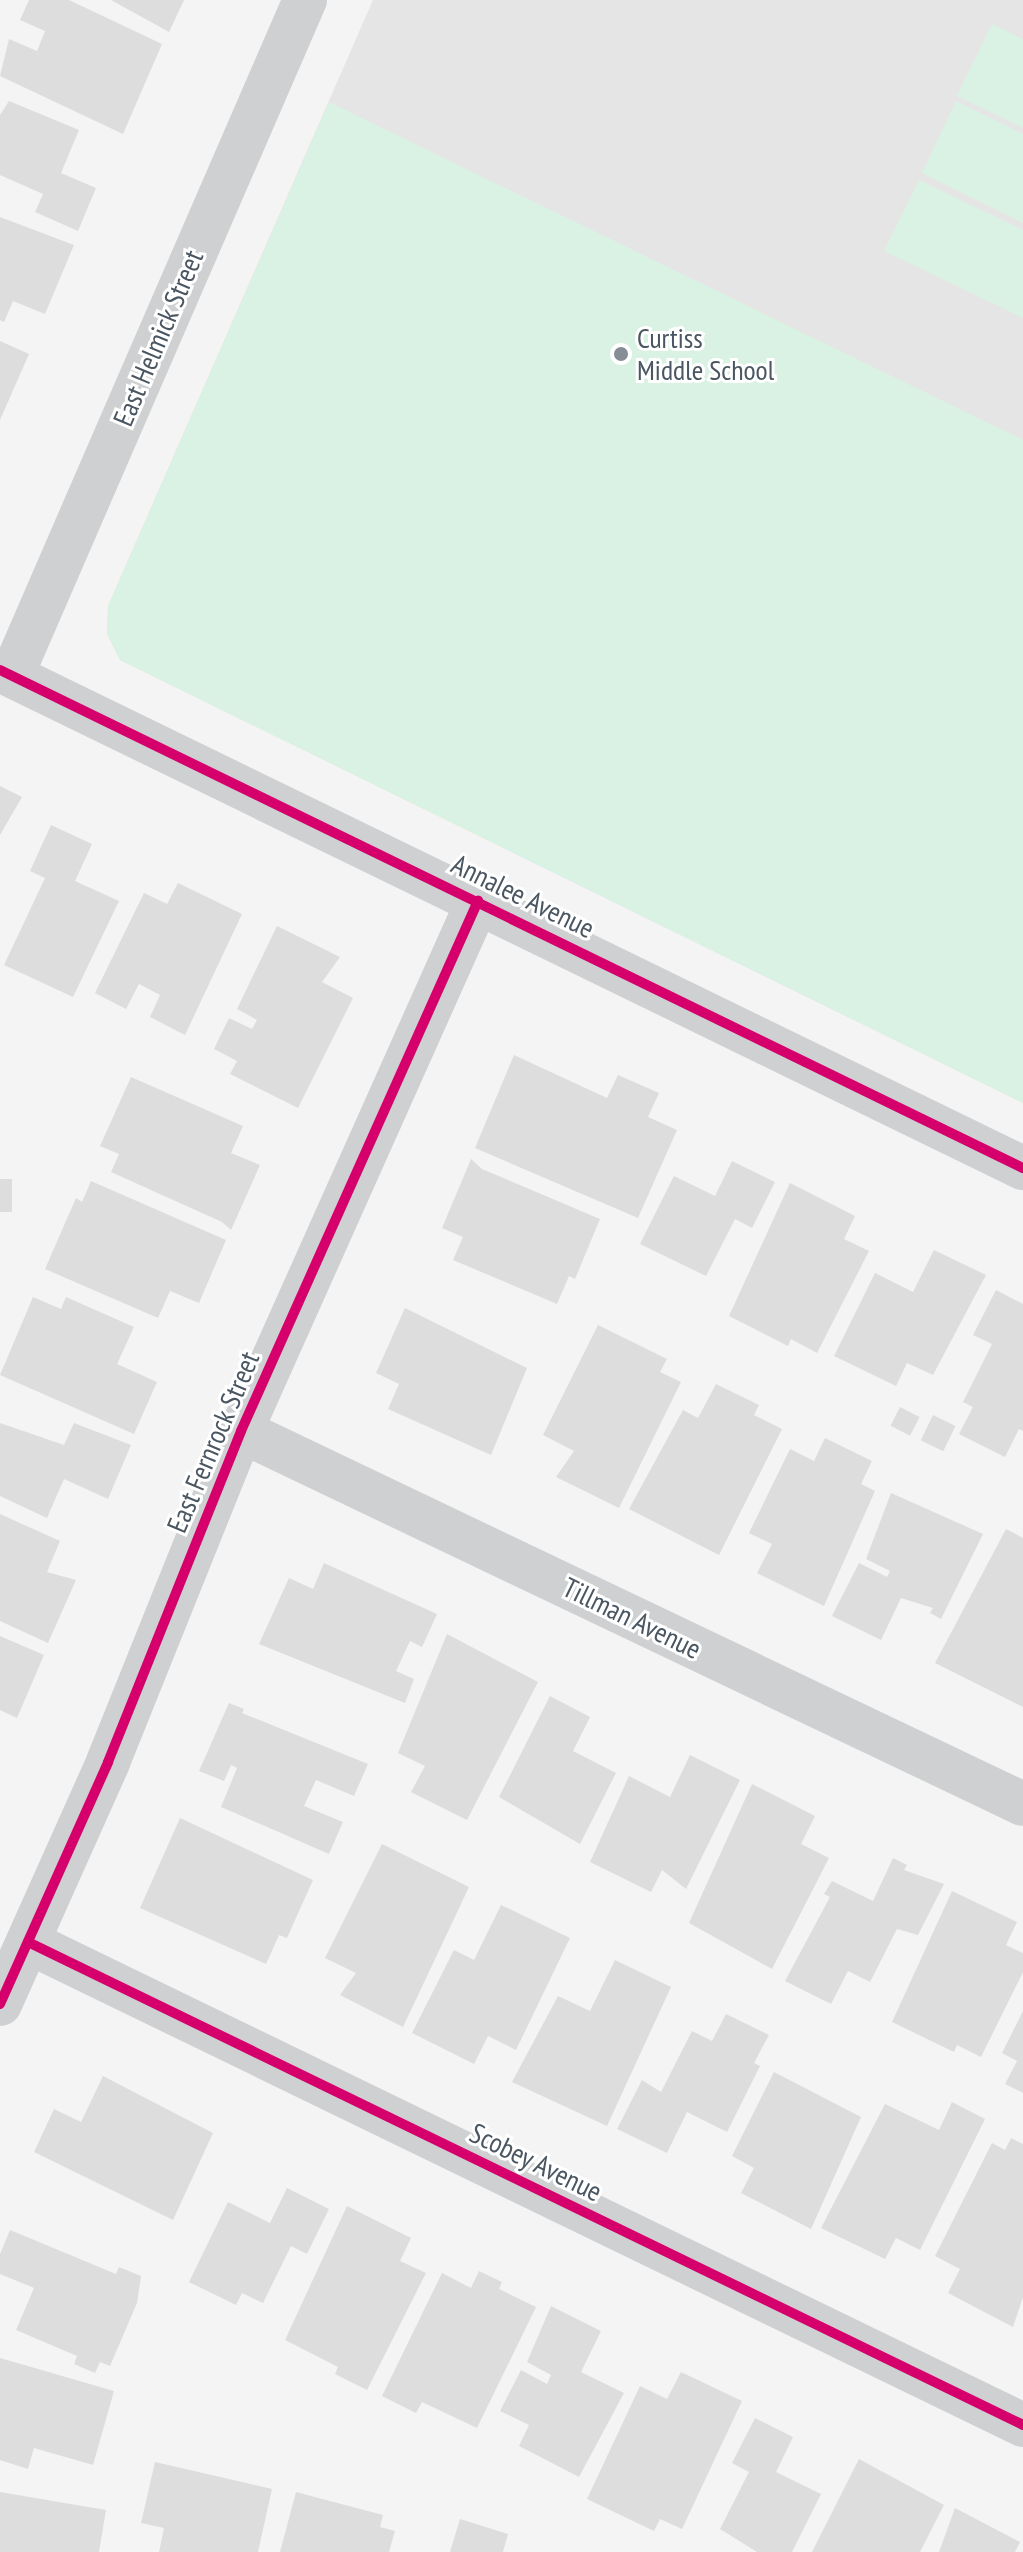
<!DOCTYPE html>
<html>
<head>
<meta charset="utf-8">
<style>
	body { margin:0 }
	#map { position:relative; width:1023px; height:2552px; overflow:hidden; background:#f4f4f4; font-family:"PT Sans Narrow",sans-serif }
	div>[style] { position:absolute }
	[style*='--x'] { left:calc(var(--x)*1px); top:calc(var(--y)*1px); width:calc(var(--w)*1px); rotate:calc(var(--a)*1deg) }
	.education>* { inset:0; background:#e6e5e6 }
	.green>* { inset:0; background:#d9f2e3 }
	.building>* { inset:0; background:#ddddde; transform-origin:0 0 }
	.minor>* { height:44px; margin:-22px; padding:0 22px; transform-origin:22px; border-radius:22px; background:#ced0d2 }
	.cycleway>* { height:10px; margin:-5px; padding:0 5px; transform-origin:5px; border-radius:5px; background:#d6006c }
	.dots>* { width:22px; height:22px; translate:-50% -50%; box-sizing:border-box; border:4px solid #fff; border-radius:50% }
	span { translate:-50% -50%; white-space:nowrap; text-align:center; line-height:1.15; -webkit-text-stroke:6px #fff; paint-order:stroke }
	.street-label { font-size:28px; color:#4a5661 }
	.poi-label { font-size:28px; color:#4a5661 }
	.left { translate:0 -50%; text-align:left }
</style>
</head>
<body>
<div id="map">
	<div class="education">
		<div style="clip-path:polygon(373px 0,1023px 0,1023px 1103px,120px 660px,107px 634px,108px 606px)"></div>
	</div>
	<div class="green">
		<div style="clip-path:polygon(992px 24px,1023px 39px,1023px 128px,957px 96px)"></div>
		<div style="clip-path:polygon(956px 101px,1023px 134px,1023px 223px,922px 173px)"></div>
		<div style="clip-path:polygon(329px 102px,1023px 440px,1023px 1103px,120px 660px,107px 634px,108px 606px)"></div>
		<div style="clip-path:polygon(919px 180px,1023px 230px,1023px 318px,884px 251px)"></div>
	</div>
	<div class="building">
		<div style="clip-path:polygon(29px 0,69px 0,162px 44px,123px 134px,0 76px,9px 39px,37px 51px,45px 31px,20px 20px)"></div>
		<div style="clip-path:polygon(111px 0,184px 0,169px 32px)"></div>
		<div style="clip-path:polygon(9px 101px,79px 130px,61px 173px,96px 188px,78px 231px,35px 212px,43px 194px,0 175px,0 115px)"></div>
		<div style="clip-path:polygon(0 217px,74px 245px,45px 314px,13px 301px,4px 322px,0 320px)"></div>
		<div style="clip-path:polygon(0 341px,29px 354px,0 420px)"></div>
		<div style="clip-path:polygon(0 786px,22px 797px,0 835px)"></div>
		<div style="clip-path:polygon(51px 825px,92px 844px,75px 881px,119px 901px,73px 997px,4px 965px,45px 878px,30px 871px)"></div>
		<div style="clip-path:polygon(178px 883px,242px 914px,185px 1035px,150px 1017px,160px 995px,139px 984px,126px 1009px,95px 993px,144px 893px,167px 904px)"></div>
		<div style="clip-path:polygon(277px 926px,340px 957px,322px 982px,353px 998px,298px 1108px,230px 1074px,237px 1061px,214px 1049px,229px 1018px,252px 1029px,257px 1020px,237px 1009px)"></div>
		<div style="clip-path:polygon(514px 1055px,607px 1098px,618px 1075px,659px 1093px,648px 1117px,677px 1130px,638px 1218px,475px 1148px)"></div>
		<div style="clip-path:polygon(131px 1077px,243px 1126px,231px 1153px,260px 1165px,231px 1230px,222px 1222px,111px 1172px,119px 1154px,100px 1146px)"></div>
		<div style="clip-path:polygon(471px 1159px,482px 1169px,600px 1219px,575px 1279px,569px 1276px,557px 1304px,453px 1260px,463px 1237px,442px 1228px)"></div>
		<div style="clip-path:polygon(732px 1161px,775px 1182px,752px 1228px,735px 1219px,706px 1276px,640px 1244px,674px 1176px,715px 1196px)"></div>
		<div style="left:0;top:1179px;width:12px;height:33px"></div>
		<div style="clip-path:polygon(91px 1181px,226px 1240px,199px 1303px,170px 1291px,158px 1318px,45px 1269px,76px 1198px,82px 1202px)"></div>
		<div style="clip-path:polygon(790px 1183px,855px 1216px,844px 1239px,869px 1251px,817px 1353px,791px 1339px,788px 1346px,729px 1316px)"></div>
		<div style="clip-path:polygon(934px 1250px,986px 1275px,933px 1375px,907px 1363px,896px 1386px,834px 1356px,875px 1273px,913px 1292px)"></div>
		<div style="clip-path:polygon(996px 1290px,1023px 1304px,1023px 1431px,1019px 1429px,1005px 1457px,959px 1434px,973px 1407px,963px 1402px,992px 1344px,973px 1335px)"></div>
		<div style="clip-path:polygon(33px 1297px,61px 1309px,66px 1297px,134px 1327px,117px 1364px,157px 1382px,134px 1434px,0 1375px)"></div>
		<div style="clip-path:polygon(405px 1308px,527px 1368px,491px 1455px,388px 1409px,399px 1384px,376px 1373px)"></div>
		<div style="clip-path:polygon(598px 1325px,667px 1359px,660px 1372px,681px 1382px,619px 1508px,556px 1477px,574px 1451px,543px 1435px)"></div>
		<div style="clip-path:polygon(716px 1384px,759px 1405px,754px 1415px,782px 1429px,719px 1555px,629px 1509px,683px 1410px,698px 1418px)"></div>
		<div style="left:900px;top:1407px;width:22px;height:21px;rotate:27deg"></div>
		<div style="left:933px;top:1415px;width:25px;height:28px;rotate:26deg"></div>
		<div style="clip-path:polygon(0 1423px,64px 1445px,74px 1423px,131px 1445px,108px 1499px,64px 1479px,47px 1518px,0 1496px)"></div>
		<div style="clip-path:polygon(825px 1438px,872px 1461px,861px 1484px,875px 1491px,824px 1606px,757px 1573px,772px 1544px,749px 1533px,790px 1449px,814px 1461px)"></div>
		<div style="clip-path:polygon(891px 1493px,983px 1534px,941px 1619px,930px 1613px,933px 1608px,901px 1598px,881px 1640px,832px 1616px,859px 1563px,887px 1577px,890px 1571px,866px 1559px)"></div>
		<div style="clip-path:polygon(0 1514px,60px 1541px,47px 1572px,76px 1580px,48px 1643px,0 1621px)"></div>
		<div style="clip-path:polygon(1006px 1529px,1023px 1538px,1023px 1707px,935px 1663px)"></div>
		<div style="clip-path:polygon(324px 1563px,437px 1614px,422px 1647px,410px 1641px,396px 1671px,414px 1679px,405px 1703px,259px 1644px,289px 1578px,313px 1589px)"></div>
		<div style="clip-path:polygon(447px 1634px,538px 1682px,467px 1820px,411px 1792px,425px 1766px,398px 1753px)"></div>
		<div style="clip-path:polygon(0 1636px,44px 1655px,17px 1718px,0 1710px)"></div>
		<div style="clip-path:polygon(550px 1696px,590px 1717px,573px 1751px,616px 1773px,580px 1844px,499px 1797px)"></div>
		<div style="clip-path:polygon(229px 1703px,244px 1709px,242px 1713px,368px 1764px,354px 1796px,316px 1780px,304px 1806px,343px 1822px,329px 1854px,221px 1807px,237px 1768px,231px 1765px,224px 1781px,199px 1771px)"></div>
		<div style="clip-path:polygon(690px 1755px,740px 1780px,686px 1889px,662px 1870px,651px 1892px,590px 1862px,629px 1776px,670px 1797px)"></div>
		<div style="clip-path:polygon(752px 1784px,815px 1816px,801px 1844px,829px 1858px,772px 1969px,689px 1923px)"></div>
		<div style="clip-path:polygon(180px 1818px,313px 1880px,287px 1938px,279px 1935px,266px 1964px,140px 1908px)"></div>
		<div style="clip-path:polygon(382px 1844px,469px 1887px,403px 2027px,340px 1995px,356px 1973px,325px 1958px)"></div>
		<div style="clip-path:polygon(893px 1858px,907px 1865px,904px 1870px,944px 1884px,918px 1935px,897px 1929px,870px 1982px,848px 1971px,831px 2004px,785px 1981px,830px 1897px,824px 1894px,832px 1881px,873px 1901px)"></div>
		<div style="clip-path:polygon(952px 1891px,1017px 1922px,1006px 1945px,1023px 1953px,1023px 1972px,981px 2057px,957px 2045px,954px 2052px,892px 2022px)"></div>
		<div style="clip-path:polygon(501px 1905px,570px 1938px,516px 2050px,488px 2036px,474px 2064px,412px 2033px,454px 1950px,474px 1960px)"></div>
		<div style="clip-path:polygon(615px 1960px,671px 1987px,607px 2126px,512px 2082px,558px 1996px,590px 2011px)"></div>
		<div style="clip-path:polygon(1023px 2011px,1023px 2093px,1005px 2084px,1017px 2061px,1002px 2053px)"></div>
		<div style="clip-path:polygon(726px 2014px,769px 2035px,754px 2063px,760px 2066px,727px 2132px,687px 2112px,667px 2153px,617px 2129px,642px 2080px,661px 2092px,692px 2031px,712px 2041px)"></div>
		<div style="clip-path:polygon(774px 2072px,861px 2117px,811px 2229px,741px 2193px,754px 2168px,732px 2156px)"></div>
		<div style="clip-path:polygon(103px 2076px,213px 2133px,173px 2220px,34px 2152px,54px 2109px,81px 2122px)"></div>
		<div style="clip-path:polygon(952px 2102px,985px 2119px,920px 2250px,896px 2238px,885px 2259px,821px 2228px,885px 2104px,939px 2130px)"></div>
		<div style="clip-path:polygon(1011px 2138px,1023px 2144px,1023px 2297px,1013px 2327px,948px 2293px,960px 2269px,935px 2256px,992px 2143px,1005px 2150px)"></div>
		<div style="clip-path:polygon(287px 2188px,329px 2209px,307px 2254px,291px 2246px,263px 2303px,242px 2293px,236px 2305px,189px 2282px,228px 2202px,270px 2223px)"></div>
		<div style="clip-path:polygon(347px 2206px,411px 2238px,400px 2261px,426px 2273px,367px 2390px,335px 2374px,338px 2367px,285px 2340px)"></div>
		<div style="clip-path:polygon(10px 2230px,116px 2274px,119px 2267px,141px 2276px,137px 2303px,110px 2366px,100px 2362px,95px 2373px,74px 2364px,77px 2356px,16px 2330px,34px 2288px,0 2274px,0 2254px)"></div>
		<div style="clip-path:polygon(479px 2271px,502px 2282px,499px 2289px,536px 2307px,477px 2428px,422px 2402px,416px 2413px,382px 2396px,442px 2273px,471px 2288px)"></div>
		<div style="clip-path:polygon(551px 2306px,601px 2331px,581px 2372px,624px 2393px,579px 2477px,519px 2446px,529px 2425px,500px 2411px,521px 2370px,547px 2384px,551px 2375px,527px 2362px)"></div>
		<div style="clip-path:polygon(0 2358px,114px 2391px,93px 2465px,34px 2448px,28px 2469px,0 2460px)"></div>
		<div style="clip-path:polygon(681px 2372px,742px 2401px,682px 2529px,660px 2519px,654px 2531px,587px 2499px,640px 2386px,667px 2399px)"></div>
		<div style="clip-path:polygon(755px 2418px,793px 2437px,776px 2472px,821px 2494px,792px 2552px,757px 2552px,720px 2529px,749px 2472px,732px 2463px)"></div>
		<div style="clip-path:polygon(859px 2459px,944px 2505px,920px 2552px,812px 2552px)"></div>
		<div style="clip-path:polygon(155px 2462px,272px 2489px,258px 2552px,159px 2552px,164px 2528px,141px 2523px)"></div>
		<div style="clip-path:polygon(0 2492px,106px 2510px,99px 2552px,0 2552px)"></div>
		<div style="clip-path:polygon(296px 2492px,383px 2515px,380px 2527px,395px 2531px,389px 2552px,280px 2552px)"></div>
		<div style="clip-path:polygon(955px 2508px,1020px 2542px,1015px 2552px,939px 2552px)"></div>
		<div style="clip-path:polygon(460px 2519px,508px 2534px,503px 2552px,450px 2552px)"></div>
	</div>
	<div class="minor">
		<div style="--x:0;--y:670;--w:1138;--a:25.96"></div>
		<div style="--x:12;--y:675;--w:736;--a:-66.54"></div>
		<div style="--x:241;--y:1431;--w:866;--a:25.5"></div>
		<div style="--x:28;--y:1942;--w:1106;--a:25.89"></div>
		<div style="--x:0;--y:2004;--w:265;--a:-65.9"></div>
		<div style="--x:108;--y:1762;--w:357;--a:-68.1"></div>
		<div style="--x:241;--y:1431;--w:581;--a:-65.91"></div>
	</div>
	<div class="cycleway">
		<div style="--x:0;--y:670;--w:1138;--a:25.96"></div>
		<div style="--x:28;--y:1942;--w:1106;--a:25.89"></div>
		<div style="--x:0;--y:2004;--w:265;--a:-65.9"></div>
		<div style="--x:108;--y:1762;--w:357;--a:-68.1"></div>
		<div style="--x:241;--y:1431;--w:581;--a:-65.91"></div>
	</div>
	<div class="dots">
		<div style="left:621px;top:354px;background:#868d94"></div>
	</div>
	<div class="street-label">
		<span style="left:158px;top:338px;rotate:-67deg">East Helmick Street</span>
		<span style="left:523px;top:896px;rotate:26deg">Annalee Avenue</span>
		<span style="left:213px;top:1442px;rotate:-67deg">East Fernrock Street</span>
		<span style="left:632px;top:1618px;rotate:26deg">Tillman Avenue</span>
		<span style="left:536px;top:2162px;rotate:26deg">Scobey Avenue</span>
	</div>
	<div class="poi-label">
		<span class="left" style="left:637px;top:354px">Curtiss<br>Middle School</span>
	</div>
</div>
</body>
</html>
